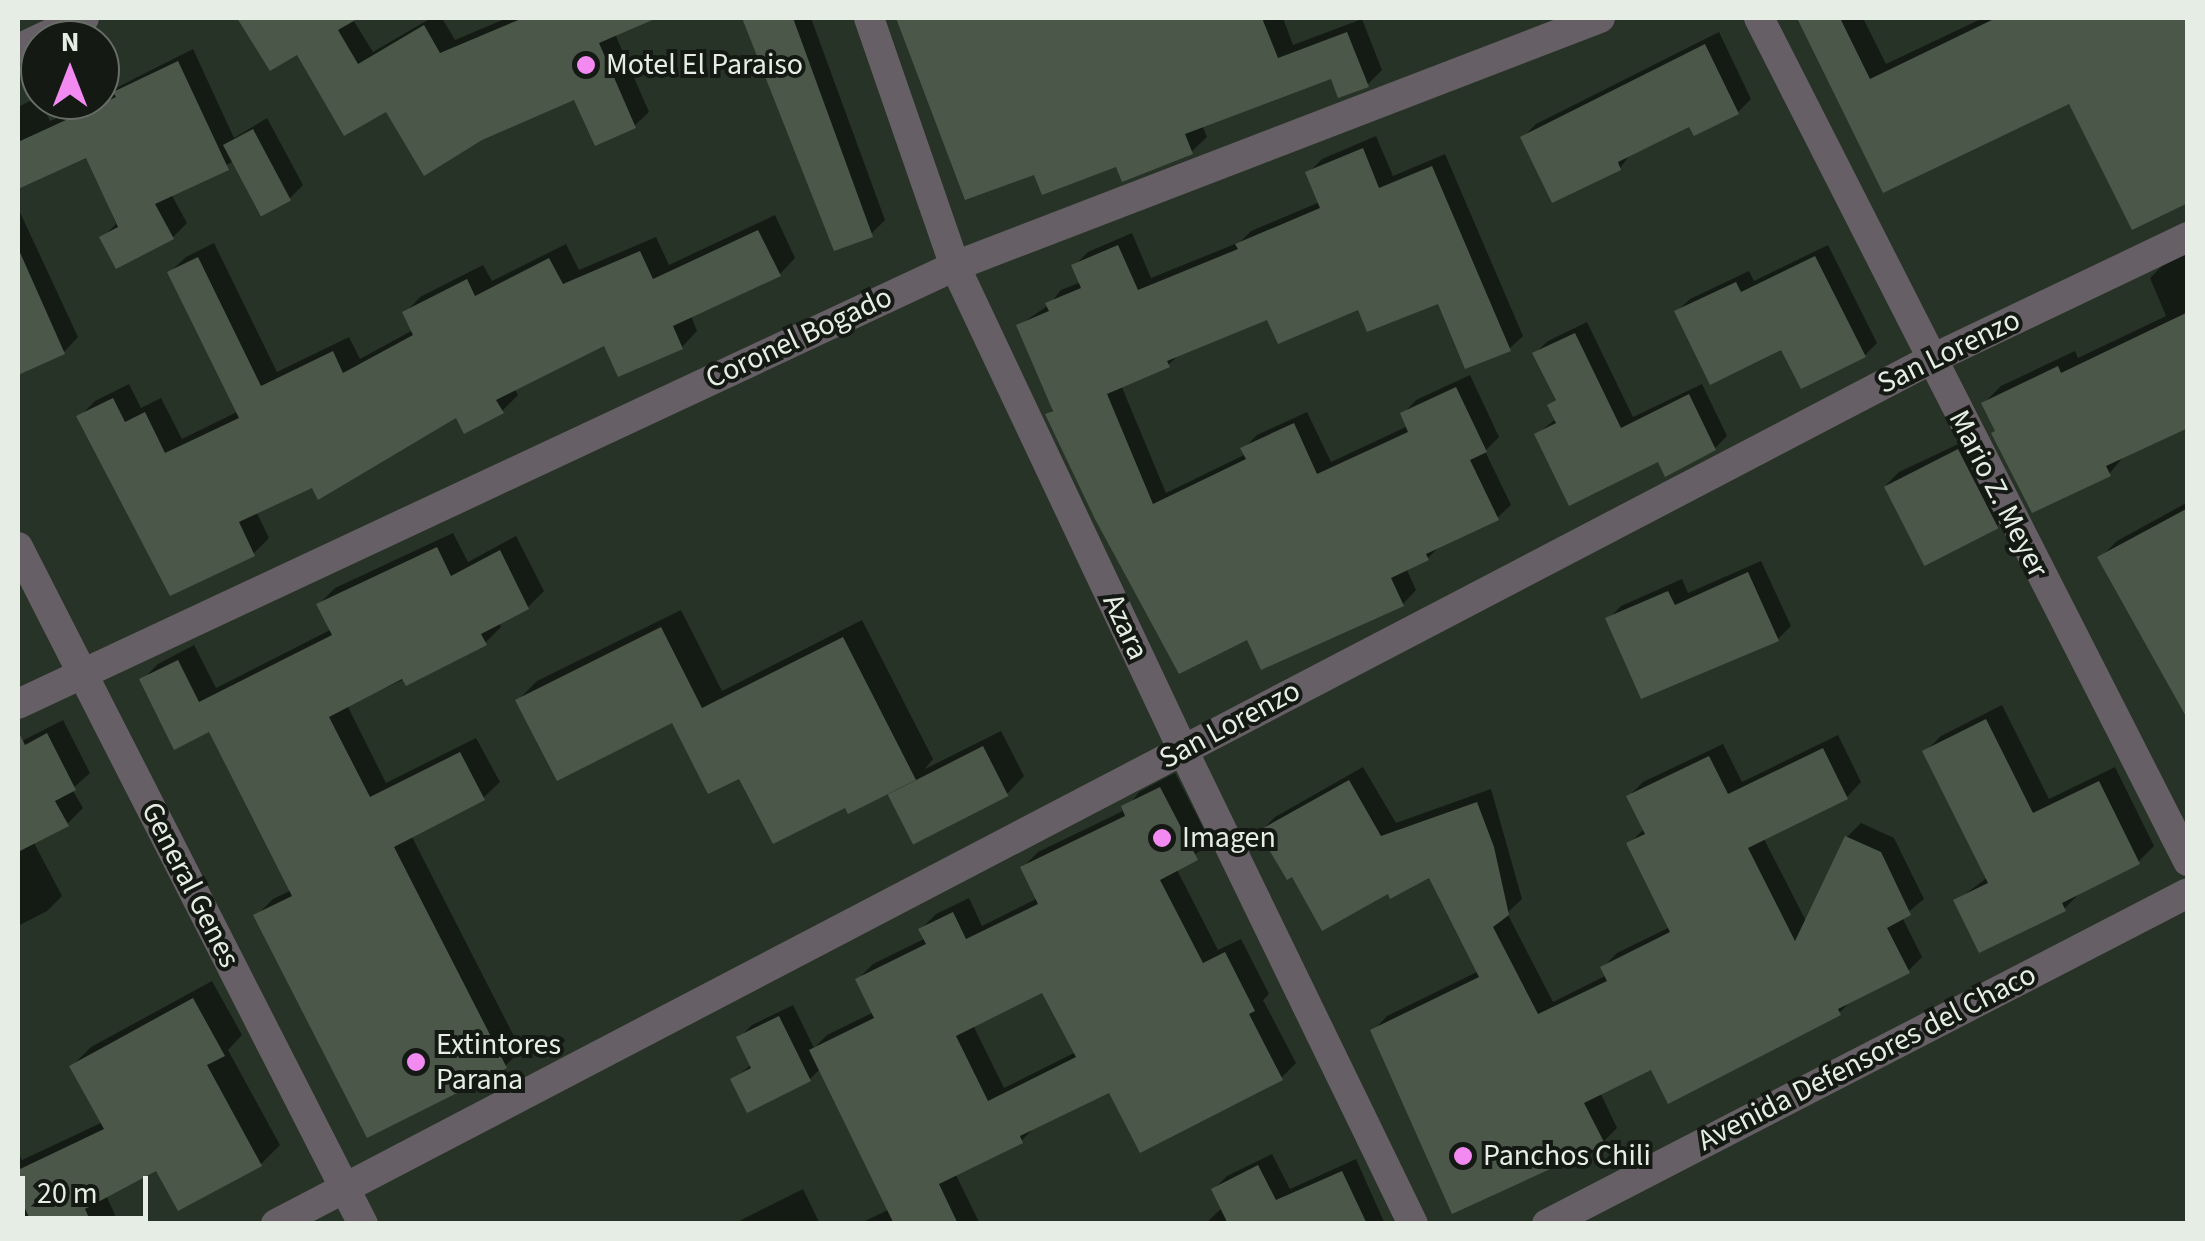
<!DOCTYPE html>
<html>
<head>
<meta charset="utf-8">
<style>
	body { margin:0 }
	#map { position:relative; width:2205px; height:1241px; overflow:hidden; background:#273326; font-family:"Source Sans 3",sans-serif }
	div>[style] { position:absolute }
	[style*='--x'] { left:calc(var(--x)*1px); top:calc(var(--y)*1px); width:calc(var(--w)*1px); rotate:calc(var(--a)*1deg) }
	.shadow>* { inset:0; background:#0007 }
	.building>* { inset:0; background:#4b5849; transform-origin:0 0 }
	.minor>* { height:30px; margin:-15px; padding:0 15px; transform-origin:15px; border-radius:15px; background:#665f65 }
	.dots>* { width:28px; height:28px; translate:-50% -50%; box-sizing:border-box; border:5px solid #141913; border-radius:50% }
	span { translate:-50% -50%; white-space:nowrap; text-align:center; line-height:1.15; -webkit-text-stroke:8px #141913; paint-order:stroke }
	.poi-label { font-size:30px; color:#e6ede5 }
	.left { translate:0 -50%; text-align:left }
	.street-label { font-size:30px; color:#e6ede5 }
	.frame { position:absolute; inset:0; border:20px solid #e6ede5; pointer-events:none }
	.north { position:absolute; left:20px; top:20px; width:100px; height:100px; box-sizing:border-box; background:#141913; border:2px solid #686e67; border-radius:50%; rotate:0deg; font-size:28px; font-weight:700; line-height:40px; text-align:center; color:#e6ede5 }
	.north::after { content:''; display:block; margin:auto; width:35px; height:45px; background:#f38af2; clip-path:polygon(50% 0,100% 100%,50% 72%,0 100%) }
	.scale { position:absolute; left:20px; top:1176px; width:128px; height:45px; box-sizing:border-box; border:5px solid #e6ede5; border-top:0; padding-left:12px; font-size:30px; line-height:35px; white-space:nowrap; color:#e6ede5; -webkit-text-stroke:8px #141913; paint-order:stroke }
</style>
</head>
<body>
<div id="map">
	<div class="shadow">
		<div style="clip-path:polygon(240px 18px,352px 18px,373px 52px,431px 18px,442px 18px,455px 40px,507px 18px,655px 18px,615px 34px,649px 112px,634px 126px,576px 96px,387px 108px,298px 51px,270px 68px)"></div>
		<div style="clip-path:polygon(745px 18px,811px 18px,885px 220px,871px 234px,835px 248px)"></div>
		<div style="clip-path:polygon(899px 18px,1283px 18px,1293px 45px,1362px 19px,1382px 70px,1367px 85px,1332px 76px,1202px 125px,1207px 137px,1191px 152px,1036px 172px,967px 197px)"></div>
		<div style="clip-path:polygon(1800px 18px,1863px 18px,1886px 64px,1983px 18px,2188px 18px,2188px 197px,2071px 100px,1884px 190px)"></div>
		<div style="clip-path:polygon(1719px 32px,1751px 99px,1738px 112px,1695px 132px,1690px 124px,1632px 152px,1620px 168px,1523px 137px,1536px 124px)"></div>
		<div style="clip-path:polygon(193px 49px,234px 138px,267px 118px,303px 185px,290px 198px,262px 213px,234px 161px,171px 194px,187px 223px,173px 237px,102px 238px,116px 224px,87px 154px,18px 187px,18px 107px,38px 97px,50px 121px,100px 100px,100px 96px)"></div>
		<div style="clip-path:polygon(1376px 136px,1393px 176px,1445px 154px,1523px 336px,1509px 349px,1439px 300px,1360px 307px,1269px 316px,1182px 352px,1168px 365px,1121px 385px,1166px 493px,1246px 454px,1243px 449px,1257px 435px,1307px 412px,1331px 462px,1408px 426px,1403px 414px,1416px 400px,1470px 375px,1499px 437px,1485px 451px,1511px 505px,1497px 518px,1442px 544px,1428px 558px,1406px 568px,1416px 590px,1403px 604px,1248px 636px,1048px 414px,1054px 408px,1019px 325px,1049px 305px,1061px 290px,1081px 282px,1074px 266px,1088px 252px,1132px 233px,1151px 278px,1240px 242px,1251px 231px,1320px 202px,1308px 173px,1322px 159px)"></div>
		<div style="clip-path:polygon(18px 208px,78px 337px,64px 352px,18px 372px)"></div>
		<div style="clip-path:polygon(775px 215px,795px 258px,780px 274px,691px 316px,697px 331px,682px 347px,606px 343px,514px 388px,518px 395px,502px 411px,457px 415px,256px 511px,269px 538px,253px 554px,79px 417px,95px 401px,129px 384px,141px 408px,161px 398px,182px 439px,239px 411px,170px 272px,186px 257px,214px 243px,277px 372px,349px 337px,360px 359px,413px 330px,405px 313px,420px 297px,483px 265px,492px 281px,566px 244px,579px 270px,656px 237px,669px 265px)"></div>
		<div style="clip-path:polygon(1828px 245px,1877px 343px,1865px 355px,1782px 347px,1677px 311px,1690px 299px,1749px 271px,1754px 281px)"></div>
		<div style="clip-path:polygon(2188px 251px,2188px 424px,2125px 455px,2109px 474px,1998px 430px,1984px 403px,2001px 386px,2075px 351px,2078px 358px,2166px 316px,2150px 278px,2167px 261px)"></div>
		<div style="clip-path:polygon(1587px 322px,1633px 417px,1702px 384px,1727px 436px,1715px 448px,1659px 459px,1537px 434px,1556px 419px,1550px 405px,1558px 397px,1535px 353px,1548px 341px)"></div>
		<div style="clip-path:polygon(1971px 438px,2010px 514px,1996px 527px,1886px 485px,1899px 472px)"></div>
		<div style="clip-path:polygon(2188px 502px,2188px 715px,2100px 558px,2117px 541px)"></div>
		<div style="clip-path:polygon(453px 533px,468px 562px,516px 536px,544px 591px,528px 607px,499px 622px,501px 627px,485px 643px,347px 705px,386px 783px,476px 738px,500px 782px,483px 798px,411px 835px,521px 1050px,505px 1066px,256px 916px,273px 899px,292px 890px,210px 729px,142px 680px,158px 664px,194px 645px,216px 688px,332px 629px,319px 604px,335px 588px)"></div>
		<div style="clip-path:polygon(1761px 561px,1791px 626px,1778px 639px,1608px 619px,1621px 606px,1682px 579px,1688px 593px)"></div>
		<div style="clip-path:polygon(681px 610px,722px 691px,862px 620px,933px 759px,925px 769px,1001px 731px,1024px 776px,1007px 794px,891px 795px,898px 787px,846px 805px,740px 776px,673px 719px,518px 700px,537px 681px)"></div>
		<div style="clip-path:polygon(2002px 705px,2049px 799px,2115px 767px,2154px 846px,2138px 862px,2080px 893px,2064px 909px,1956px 901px,1988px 877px,1925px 752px,1941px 736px)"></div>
		<div style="clip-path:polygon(63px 720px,90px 773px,72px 789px,83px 808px,67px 824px,33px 841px,62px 896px,47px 911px,18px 926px,18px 743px)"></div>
		<div style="clip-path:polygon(1838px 735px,1861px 782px,1847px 797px,1763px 837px,1807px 923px,1847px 837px,1861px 823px,1894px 838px,1924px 899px,1902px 917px,1922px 957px,1908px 971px,1854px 998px,1839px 1013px,1652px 1067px,1600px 1092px,1617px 1128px,1603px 1142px,1373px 1031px,1387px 1016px,1479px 971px,1430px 875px,1389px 891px,1293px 874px,1261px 831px,1275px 817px,1363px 767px,1396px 823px,1491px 789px,1522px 899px,1507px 913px,1553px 1002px,1607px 975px,1603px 967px,1617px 953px,1670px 927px,1629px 844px,1643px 830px,1629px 796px,1643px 782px,1723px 744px,1742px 782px)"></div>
		<div style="clip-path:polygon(evenodd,1175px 773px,1211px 843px,1176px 868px,1218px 950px,1241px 939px,1269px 994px,1263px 1000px,1296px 1063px,1281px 1078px,1110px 1090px,1037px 1125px,1021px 1141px,955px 1173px,980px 1224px,859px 1224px,890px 1209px,821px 1068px,810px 1079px,733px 1080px,752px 1064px,739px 1038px,752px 1025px,793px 1005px,814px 1048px,827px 1035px,874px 1012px,858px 979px,873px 964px,926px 938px,921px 929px,936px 914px,969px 898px,982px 926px,1038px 898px,1023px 867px,1038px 852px,1125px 810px,1139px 792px,1175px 773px,1043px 990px,1076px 1052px,1004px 1088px,973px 1025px,1043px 990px)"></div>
		<div style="clip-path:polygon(212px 981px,242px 1035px,228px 1050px,280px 1145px,261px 1164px,179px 1208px,157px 1168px,106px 1195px,115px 1215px,107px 1224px,18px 1224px,18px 1151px,22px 1160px,103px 1122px,72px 1066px,91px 1047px)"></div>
		<div style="clip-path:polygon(1272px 1154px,1290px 1189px,1356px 1159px,1385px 1224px,1205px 1224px,1223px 1207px,1214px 1189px,1227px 1176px)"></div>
		<div style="clip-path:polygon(803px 1189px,820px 1224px,737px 1224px,741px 1220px)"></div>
	</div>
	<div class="building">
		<div style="clip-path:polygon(237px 18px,359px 18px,338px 30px,358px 64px,424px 25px,440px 53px,523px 18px,657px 18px,599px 43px,636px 128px,595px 146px,574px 100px,482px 140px,424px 176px,386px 112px,344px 136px,297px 55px,270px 71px)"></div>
		<div style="clip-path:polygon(742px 18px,793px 18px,873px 237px,834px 251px)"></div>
		<div style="clip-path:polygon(896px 18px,1262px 18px,1278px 58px,1347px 32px,1369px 87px,1338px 98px,1331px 79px,1185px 134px,1193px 154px,1122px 182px,1116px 167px,1042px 195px,1034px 175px,965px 200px)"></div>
		<div style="clip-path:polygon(1797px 18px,1840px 18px,1870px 79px,1996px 18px,2188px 18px,2188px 203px,2132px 230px,2069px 104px,1883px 193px)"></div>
		<div style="clip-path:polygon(1705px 44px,1739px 114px,1694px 136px,1689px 127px,1618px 162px,1621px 170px,1552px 203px,1520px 137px)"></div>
		<div style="clip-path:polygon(178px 61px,229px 170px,155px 204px,174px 239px,116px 269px,99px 237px,118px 227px,86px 158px,18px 189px,18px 142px,116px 97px,113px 92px)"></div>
		<div style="left:253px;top:129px;width:81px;height:34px;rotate:62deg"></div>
		<div style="clip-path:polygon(1363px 148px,1379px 188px,1432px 166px,1511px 351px,1465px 369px,1438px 304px,1367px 332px,1358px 310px,1278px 344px,1267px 320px,1167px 361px,1170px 367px,1107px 394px,1153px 504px,1246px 459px,1240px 448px,1294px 423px,1317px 474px,1408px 432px,1400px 413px,1456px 387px,1487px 452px,1470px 460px,1499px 520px,1426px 554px,1429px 560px,1391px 578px,1404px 606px,1261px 670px,1247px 640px,1179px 674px,1095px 519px,1045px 414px,1053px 411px,1016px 325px,1049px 311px,1045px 303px,1081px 288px,1071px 265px,1118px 245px,1138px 290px,1238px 249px,1235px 244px,1320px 208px,1305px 172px)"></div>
		<div style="clip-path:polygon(758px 230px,781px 276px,673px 326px,683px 349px,618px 377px,604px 346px,496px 400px,504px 413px,464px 434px,456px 418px,318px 500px,312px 488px,239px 522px,255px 556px,170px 596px,76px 416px,113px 398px,125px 422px,145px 412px,165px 453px,239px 418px,167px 272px,198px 257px,261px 386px,333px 351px,343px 373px,413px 335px,402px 312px,467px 279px,475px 296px,549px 258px,563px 284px,640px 251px,653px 279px)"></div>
		<div style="clip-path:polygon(18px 248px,65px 354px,18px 375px)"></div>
		<div style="clip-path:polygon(1815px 256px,1866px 357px,1801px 389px,1781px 350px,1710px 385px,1674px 311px,1736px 282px,1741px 292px)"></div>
		<div style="clip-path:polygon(2188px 312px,2188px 428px,2106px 466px,2111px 476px,2032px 513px,1991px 433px,1995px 431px,1981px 403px,2058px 366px,2061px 373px)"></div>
		<div style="clip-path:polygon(1575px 333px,1621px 428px,1689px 394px,1716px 450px,1665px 477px,1658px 462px,1569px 506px,1534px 434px,1556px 423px,1547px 405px,1556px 400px,1532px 353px)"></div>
		<div style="left:1958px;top:449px;width:89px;height:83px;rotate:63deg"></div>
		<div style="clip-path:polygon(2188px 508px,2188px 720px,2097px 557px)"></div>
		<div style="clip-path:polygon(437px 547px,451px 576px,500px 550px,529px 609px,481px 634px,487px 645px,406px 686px,402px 679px,329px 717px,370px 797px,460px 752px,485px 800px,394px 847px,507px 1068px,367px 1138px,253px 915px,292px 896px,209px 732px,174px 750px,139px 679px,178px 660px,199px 702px,332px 635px,316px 604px)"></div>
		<div style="clip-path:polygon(1748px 572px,1779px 641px,1641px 699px,1605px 618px,1668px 591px,1675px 605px)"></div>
		<div style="clip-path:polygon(661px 627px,702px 708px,843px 637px,916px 780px,848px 814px,845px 808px,773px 844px,739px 779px,708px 794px,672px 723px,557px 781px,515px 700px)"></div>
		<div style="clip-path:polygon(1986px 719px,2033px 813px,2099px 781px,2140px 864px,2062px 903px,2066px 911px,1979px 953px,1953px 900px,1988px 883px,1922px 751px)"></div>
		<div style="clip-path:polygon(18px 731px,25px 745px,47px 733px,76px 790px,55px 801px,69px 826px,18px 852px)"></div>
		<div style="left:983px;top:746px;width:56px;height:107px;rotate:63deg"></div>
		<div style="clip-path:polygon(1823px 748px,1848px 799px,1748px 848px,1795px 941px,1845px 836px,1881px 852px,1911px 915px,1887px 928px,1910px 973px,1838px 1009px,1841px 1015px,1668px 1104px,1651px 1070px,1584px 1103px,1605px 1144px,1452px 1214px,1370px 1030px,1479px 977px,1429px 878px,1390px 899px,1388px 894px,1322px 931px,1292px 877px,1287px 880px,1258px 831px,1349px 780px,1381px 836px,1477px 802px,1494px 847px,1509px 915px,1493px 927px,1538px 1014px,1607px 981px,1600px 967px,1670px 932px,1626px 843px,1645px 834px,1626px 796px,1709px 756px,1728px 794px)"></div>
		<div style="clip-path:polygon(evenodd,1160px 787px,1198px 860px,1160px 880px,1203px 963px,1225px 952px,1255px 1011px,1249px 1014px,1283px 1080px,1140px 1153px,1109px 1093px,1020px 1136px,1023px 1143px,939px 1184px,958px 1224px,894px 1224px,809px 1050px,874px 1018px,855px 979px,926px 944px,918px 929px,953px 912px,966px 939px,1038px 904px,1020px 867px,1125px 816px,1121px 806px,1160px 787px,1042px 993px,1076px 1057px,988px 1101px,956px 1036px,1042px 993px)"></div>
		<div style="clip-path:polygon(193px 998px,225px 1056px,207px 1065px,262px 1166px,178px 1211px,156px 1171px,85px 1209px,92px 1224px,32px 1224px,18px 1193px,18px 1170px,104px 1129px,69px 1066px)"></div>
		<div style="clip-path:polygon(779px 1016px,811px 1081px,747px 1113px,730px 1079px,751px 1068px,736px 1037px)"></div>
		<div style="clip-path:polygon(1258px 1165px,1276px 1200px,1342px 1171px,1367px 1224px,1223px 1224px,1227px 1222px,1211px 1189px)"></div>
	</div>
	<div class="minor">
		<div style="--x:869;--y:18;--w:262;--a:70.9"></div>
		<div style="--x:955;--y:266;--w:535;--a:64.78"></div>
		<div style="--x:1183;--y:750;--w:527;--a:64.12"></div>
		<div style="--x:1759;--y:18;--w:946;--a:63.03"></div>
		<div style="--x:18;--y:49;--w:73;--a:-25.2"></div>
		<div style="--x:18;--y:547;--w:760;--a:63"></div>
		<div style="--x:18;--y:704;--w:1034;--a:-25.05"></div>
		<div style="--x:955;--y:266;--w:691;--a:-21.03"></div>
		<div style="--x:276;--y:1224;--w:1866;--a:-27.58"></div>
		<div style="--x:1930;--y:360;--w:286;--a:-25.5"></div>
		<div style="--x:1547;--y:1224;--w:721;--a:-27.31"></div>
	</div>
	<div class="dots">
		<div style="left:586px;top:65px;background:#f38af2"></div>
		<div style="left:1162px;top:838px;background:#f38af2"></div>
		<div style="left:416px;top:1062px;background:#f38af2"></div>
		<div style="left:1463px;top:1156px;background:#f38af2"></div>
	</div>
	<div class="poi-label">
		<span class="left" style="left:606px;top:65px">Motel El Paraiso</span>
		<span class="left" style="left:1182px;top:838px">Imagen</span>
		<span class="left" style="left:436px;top:1062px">Extintores<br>Parana</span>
		<span class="left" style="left:1483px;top:1156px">Panchos Chili</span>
	</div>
	<div class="street-label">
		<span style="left:799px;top:338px;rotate:-25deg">Coronel Bogado</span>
		<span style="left:1949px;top:352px;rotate:-26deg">San Lorenzo</span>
		<span style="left:1998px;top:494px;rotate:63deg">Mario Z. Meyer</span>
		<span style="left:1125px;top:627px;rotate:65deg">Azara</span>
		<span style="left:1230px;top:725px;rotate:-28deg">San Lorenzo</span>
		<span style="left:190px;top:885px;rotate:63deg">General Genes</span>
		<span style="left:1867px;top:1058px;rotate:-27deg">Avenida Defensores del Chaco</span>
	</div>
	<div class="frame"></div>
	<div class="north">N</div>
	<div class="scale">20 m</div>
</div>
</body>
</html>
